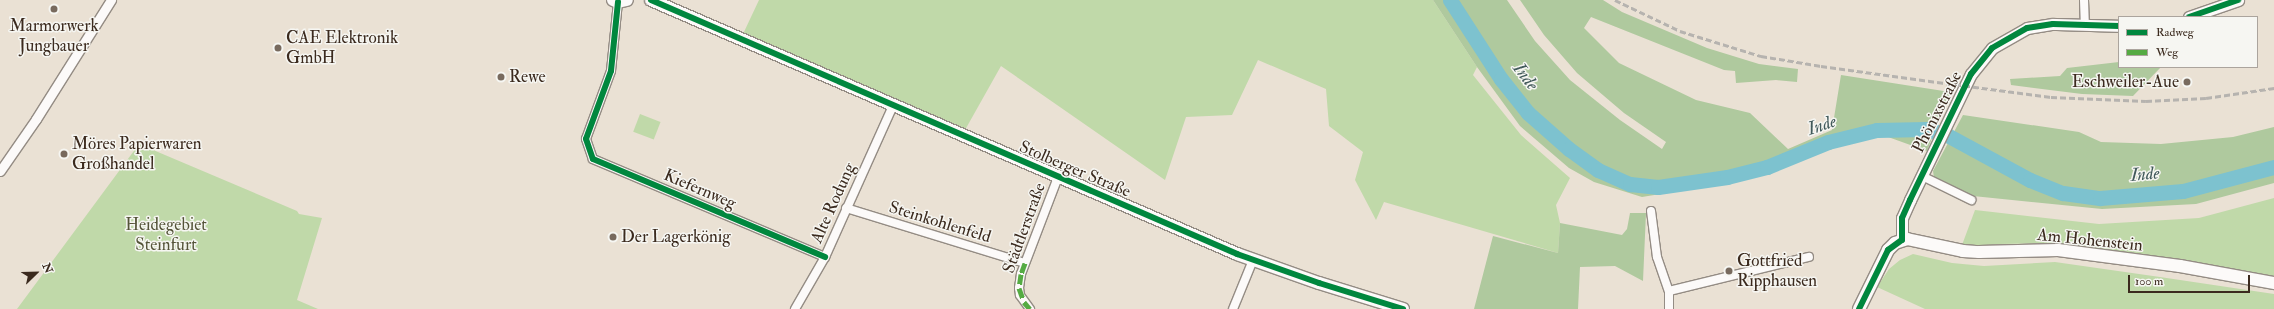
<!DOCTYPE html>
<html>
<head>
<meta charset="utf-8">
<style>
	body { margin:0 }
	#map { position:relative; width:2274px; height:309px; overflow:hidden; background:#eae1d4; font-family:"IM FELL Double Pica",serif }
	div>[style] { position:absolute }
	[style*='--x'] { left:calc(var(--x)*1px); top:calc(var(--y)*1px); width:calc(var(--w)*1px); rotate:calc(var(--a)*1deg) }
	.green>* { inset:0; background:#c0d9a9; transform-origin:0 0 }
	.forest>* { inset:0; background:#afc99e }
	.river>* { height:15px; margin:-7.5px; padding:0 7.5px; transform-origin:7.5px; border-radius:7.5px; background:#7dc2cf }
	.roads { filter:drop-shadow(1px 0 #948c84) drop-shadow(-1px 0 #948c84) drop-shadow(0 1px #948c84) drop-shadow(0 -1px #948c84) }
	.minor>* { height:8px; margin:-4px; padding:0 4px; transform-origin:4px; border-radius:4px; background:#fcfaf9 }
	.tertiary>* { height:9px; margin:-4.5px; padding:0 4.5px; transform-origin:4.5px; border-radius:4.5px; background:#fcfaf9 }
	.secondary>* { height:11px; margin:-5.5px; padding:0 5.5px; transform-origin:5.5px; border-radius:5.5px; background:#fcfaf9 }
	.primary>* { height:12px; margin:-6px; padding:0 6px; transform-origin:6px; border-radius:6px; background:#fcfaf9 }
	.rail>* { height:2.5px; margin-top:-1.25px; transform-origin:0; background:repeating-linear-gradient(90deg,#b6b3af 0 6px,transparent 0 9px) }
	.quiet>* { height:5px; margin-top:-2.5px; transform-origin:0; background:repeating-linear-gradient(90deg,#55ab43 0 10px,transparent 0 15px) }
	.cycleway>* { height:6px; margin:-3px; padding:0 3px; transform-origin:3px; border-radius:3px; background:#00873e }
	.dots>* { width:11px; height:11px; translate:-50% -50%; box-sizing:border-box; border:2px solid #f6f6f2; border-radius:50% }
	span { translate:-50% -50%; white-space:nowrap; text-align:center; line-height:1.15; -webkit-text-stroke:3px #f6f6f2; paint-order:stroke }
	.poi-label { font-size:17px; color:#3b2a1e }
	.left { translate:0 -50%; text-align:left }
	.right { translate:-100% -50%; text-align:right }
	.street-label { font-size:17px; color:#3b2a1e }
	.park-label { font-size:17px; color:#545438 }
	.water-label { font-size:18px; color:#425a5b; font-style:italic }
	.legend { position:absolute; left:2118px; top:16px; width:140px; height:52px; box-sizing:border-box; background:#f6f6f2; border:1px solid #aba49d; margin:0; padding:5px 7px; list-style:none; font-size:12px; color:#3b2a1e }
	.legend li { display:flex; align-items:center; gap:8px; height:20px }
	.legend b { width:20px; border:1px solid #aba49d }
	.north { position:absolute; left:16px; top:253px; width:40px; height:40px; -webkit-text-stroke:3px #f6f6f2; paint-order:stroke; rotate:67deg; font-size:11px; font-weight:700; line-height:16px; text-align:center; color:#3b2a1e }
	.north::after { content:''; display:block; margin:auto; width:14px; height:18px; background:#3b2a1e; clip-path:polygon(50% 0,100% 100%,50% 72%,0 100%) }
	.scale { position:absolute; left:2128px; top:275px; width:122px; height:18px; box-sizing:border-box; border:2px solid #3b2a1e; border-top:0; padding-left:5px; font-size:12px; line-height:14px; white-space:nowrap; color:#3b2a1e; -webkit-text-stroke:3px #f6f6f2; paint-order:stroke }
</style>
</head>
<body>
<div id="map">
	<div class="green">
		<div style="clip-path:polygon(759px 0,1433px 0,1477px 67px,1473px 75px,1521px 135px,1570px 178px,1556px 205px,1560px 223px,1558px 253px,1384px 202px,1376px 220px,1355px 180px,1363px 152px,1329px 126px,1326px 89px,1258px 60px,1232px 115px,1186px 117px,1165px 180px,1001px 66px,965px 130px,743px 34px)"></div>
		<div style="left:640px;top:114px;width:22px;height:19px;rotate:21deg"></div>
		<div style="clip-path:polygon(139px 144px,297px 211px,299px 214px,322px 218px,297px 300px,318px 309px,17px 309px)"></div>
		<div style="clip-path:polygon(2274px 198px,2274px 276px,2093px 247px,2057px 243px,1998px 244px,1981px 247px,1962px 245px,1975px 210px,2099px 224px,2199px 218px)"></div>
		<div style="clip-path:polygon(1913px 254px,1952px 263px,1984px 266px,2055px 262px,2160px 277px,2274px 294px,2274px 309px,1925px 309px,1877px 287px,1889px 269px,1900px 260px)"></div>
	</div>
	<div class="forest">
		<div style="clip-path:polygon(1433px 0,1507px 0,1535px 41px,1570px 80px,1620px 120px,1662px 149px,1666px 142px,1624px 113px,1577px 73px,1544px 35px,1520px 0,1603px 0,1622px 12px,1707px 48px,1759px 64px,1798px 69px,1797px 82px,1776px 80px,1736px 83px,1735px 71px,1724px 70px,1591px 17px,1584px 28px,1619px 63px,1696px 100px,1750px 113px,1788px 149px,1832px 130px,1841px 75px,1950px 92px,1927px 151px,1877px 133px,1832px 145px,1768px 172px,1728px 183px,1642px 197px,1594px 182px,1569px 168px,1520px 126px,1477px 67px)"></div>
		<div style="clip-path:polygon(2119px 62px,2119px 67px,2161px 67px,2133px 96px,2082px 94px,2011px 85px,2010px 79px,2060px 76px,2067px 68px)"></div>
		<div style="clip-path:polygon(1963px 115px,2079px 132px,2101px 142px,2161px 144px,2233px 137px,2274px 127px,2274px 183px,2196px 204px,2102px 209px,1973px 196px,1934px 178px,1933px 171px)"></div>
		<div style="clip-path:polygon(1630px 213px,1646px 213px,1643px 281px,1615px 266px,1580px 267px,1578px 309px,1474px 309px,1493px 236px,1558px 253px,1560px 223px,1622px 235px,1627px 229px)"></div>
	</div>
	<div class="river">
		<div style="--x:1450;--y:0;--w:94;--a:57.2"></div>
		<div style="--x:1501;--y:79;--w:43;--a:51.5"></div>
		<div style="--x:1528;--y:113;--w:55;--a:41.3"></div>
		<div style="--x:1569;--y:149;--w:36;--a:36"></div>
		<div style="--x:1598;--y:170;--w:35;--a:24"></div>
		<div style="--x:1630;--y:184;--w:28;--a:6"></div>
		<div style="--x:1658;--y:187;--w:70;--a:-8.2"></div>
		<div style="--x:1727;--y:177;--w:41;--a:-14"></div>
		<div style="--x:1767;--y:167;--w:66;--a:-22.3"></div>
		<div style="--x:1828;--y:142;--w:50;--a:-13.8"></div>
		<div style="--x:1877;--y:130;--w:49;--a:-1.2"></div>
		<div style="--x:1926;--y:129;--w:22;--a:16"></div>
		<div style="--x:1947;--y:135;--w:94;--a:28.5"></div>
		<div style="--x:2030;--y:180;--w:35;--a:22"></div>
		<div style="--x:2063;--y:193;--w:37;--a:8"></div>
		<div style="--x:2100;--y:198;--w:83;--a:-4.8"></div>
		<div style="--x:2183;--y:191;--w:94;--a:-14.8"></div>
	</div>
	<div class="roads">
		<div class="minor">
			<div style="--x:2084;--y:0;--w:24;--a:88"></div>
			<div style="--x:618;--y:2;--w:69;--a:95.8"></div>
			<div style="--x:611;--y:71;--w:72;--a:110.2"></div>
			<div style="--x:586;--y:139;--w:21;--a:71"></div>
			<div style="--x:593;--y:159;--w:252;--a:22.9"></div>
			<div style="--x:1922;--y:176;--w:55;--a:26.1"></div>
			<div style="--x:846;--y:208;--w:187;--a:17.1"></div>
			<div style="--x:1651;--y:211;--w:46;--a:82.6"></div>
			<div style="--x:1657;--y:257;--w:36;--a:71"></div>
			<div style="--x:1669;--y:291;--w:18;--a:90"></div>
			<div style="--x:1669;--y:291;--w:144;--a:-13.7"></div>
			<div style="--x:795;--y:309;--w:60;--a:-60"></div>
			<div style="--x:825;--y:257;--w:166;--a:-65.8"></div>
			<div style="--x:1030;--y:309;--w:17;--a:-126"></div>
			<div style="--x:1020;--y:295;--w:7;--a:-98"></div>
			<div style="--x:1019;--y:288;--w:14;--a:-82"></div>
			<div style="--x:1021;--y:274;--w:104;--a:-69.1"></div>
			<div style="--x:1233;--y:309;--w:53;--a:-67.8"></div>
		</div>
		<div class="tertiary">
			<div style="--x:0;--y:171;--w:63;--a:-55.3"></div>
			<div style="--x:36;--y:119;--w:141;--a:-57.8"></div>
		</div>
		<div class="secondary">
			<div style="--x:2189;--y:17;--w:52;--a:-19.1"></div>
			<div style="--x:1902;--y:240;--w:22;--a:-90"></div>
			<div style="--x:1902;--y:218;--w:20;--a:-66"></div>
			<div style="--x:1910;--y:200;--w:140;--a:-64.2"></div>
			<div style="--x:1971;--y:74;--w:33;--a:-51"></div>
			<div style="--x:1992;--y:48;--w:40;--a:-29.7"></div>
			<div style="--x:2027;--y:28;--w:26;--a:-9"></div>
			<div style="--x:2053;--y:24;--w:66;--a:1.7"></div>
		</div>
		<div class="primary">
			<div style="--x:613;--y:0;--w:5;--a:22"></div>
			<div style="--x:618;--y:2;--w:9;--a:-13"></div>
			<div style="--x:651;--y:0;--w:639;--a:23.43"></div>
			<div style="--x:1237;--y:254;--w:87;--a:19.5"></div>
			<div style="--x:1319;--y:283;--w:88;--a:17.2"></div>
			<div style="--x:1859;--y:309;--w:66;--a:-63.8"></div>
			<div style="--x:1888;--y:250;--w:10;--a:-45"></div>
			<div style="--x:1895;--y:243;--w:13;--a:-18"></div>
			<div style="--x:1907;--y:239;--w:57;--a:12.1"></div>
			<div style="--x:1963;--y:251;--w:16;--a:4"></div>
			<div style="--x:1979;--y:252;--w:79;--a:-1.5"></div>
			<div style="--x:2058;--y:250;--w:123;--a:7.5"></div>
			<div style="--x:2180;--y:266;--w:96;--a:10.3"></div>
		</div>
	</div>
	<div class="rail">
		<div style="--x:1615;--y:0;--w:72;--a:25.5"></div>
		<div style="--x:1680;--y:31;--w:85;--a:17.2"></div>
		<div style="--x:1761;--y:56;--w:61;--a:9.5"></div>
		<div style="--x:1821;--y:66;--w:117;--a:7.9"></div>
		<div style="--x:1937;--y:82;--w:115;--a:7.5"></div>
		<div style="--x:2051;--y:97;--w:95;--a:2.4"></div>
		<div style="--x:2146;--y:101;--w:60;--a:-2.9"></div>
		<div style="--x:2206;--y:98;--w:69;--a:-8.4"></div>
	</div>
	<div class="quiet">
		<div style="--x:1025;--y:263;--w:12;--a:110"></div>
		<div style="--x:1021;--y:274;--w:14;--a:98"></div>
		<div style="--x:1019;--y:288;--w:15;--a:70"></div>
		<div style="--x:1024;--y:302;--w:9;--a:49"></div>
	</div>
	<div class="cycleway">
		<div style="--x:651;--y:0;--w:639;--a:23.43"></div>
		<div style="--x:1237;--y:254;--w:87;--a:19.5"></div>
		<div style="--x:1319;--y:283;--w:88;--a:17.2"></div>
		<div style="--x:618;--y:2;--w:69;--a:95.8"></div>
		<div style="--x:611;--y:71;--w:72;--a:110.2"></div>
		<div style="--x:586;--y:139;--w:21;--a:71"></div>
		<div style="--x:593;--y:159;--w:252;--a:22.9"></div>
		<div style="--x:2189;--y:17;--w:52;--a:-19.1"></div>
		<div style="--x:1859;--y:309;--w:66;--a:-63.8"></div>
		<div style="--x:1888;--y:250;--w:17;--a:-36"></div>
		<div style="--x:1902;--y:240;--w:22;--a:-90"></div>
		<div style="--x:1902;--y:218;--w:20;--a:-66"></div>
		<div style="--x:1910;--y:200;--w:140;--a:-64.2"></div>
		<div style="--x:1971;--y:74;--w:33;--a:-51"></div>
		<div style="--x:1992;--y:48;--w:40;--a:-29.7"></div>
		<div style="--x:2027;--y:28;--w:26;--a:-9"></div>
		<div style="--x:2053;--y:24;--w:66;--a:1.7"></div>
	</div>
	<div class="dots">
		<div style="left:54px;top:9px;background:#786a5e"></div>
		<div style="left:278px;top:48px;background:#786a5e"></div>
		<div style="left:501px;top:77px;background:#786a5e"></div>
		<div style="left:2187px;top:82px;background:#786a5e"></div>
		<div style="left:64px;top:154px;background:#786a5e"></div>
		<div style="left:613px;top:237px;background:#786a5e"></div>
		<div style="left:1729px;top:271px;background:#786a5e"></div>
	</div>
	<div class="poi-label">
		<span style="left:54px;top:36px">Marmorwerk<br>Jungbauer</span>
		<span class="left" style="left:286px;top:48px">CAE Elektronik<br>GmbH</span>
		<span class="left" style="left:509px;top:77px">Rewe</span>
		<span class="right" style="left:2179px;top:82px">Eschweiler-Aue</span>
		<span class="left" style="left:72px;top:154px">Möres Papierwaren<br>Großhandel</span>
		<span class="left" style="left:621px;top:237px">Der Lagerkönig</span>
		<span class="left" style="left:1737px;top:271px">Gottfried<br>Ripphausen</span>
	</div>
	<div class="street-label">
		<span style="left:1937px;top:112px;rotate:-63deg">Phönixstraße</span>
		<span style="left:1075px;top:169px;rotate:23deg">Stolberger Straße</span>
		<span style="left:700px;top:189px;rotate:23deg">Kiefernweg</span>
		<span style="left:833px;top:203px;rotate:-66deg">Alte Rodung</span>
		<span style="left:940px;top:222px;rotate:17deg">Steinkohlenfeld</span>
		<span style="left:1024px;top:228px;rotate:-70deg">Städtlerstraße</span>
		<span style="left:2090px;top:240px;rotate:6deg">Am Hohenstein</span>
	</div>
	<div class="park-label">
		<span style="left:166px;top:235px">Heidegebiet<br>Steinfurt</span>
	</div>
	<div class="water-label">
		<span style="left:1525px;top:77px;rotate:53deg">Inde</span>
		<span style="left:1822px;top:126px;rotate:-19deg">Inde</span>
		<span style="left:2145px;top:175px;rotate:-5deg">Inde</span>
	</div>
	<ul class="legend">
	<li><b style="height:5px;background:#00873e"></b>Radweg</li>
	<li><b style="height:5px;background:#55ab43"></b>Weg</li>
	</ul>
	<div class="north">N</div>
	<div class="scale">100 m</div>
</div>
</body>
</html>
